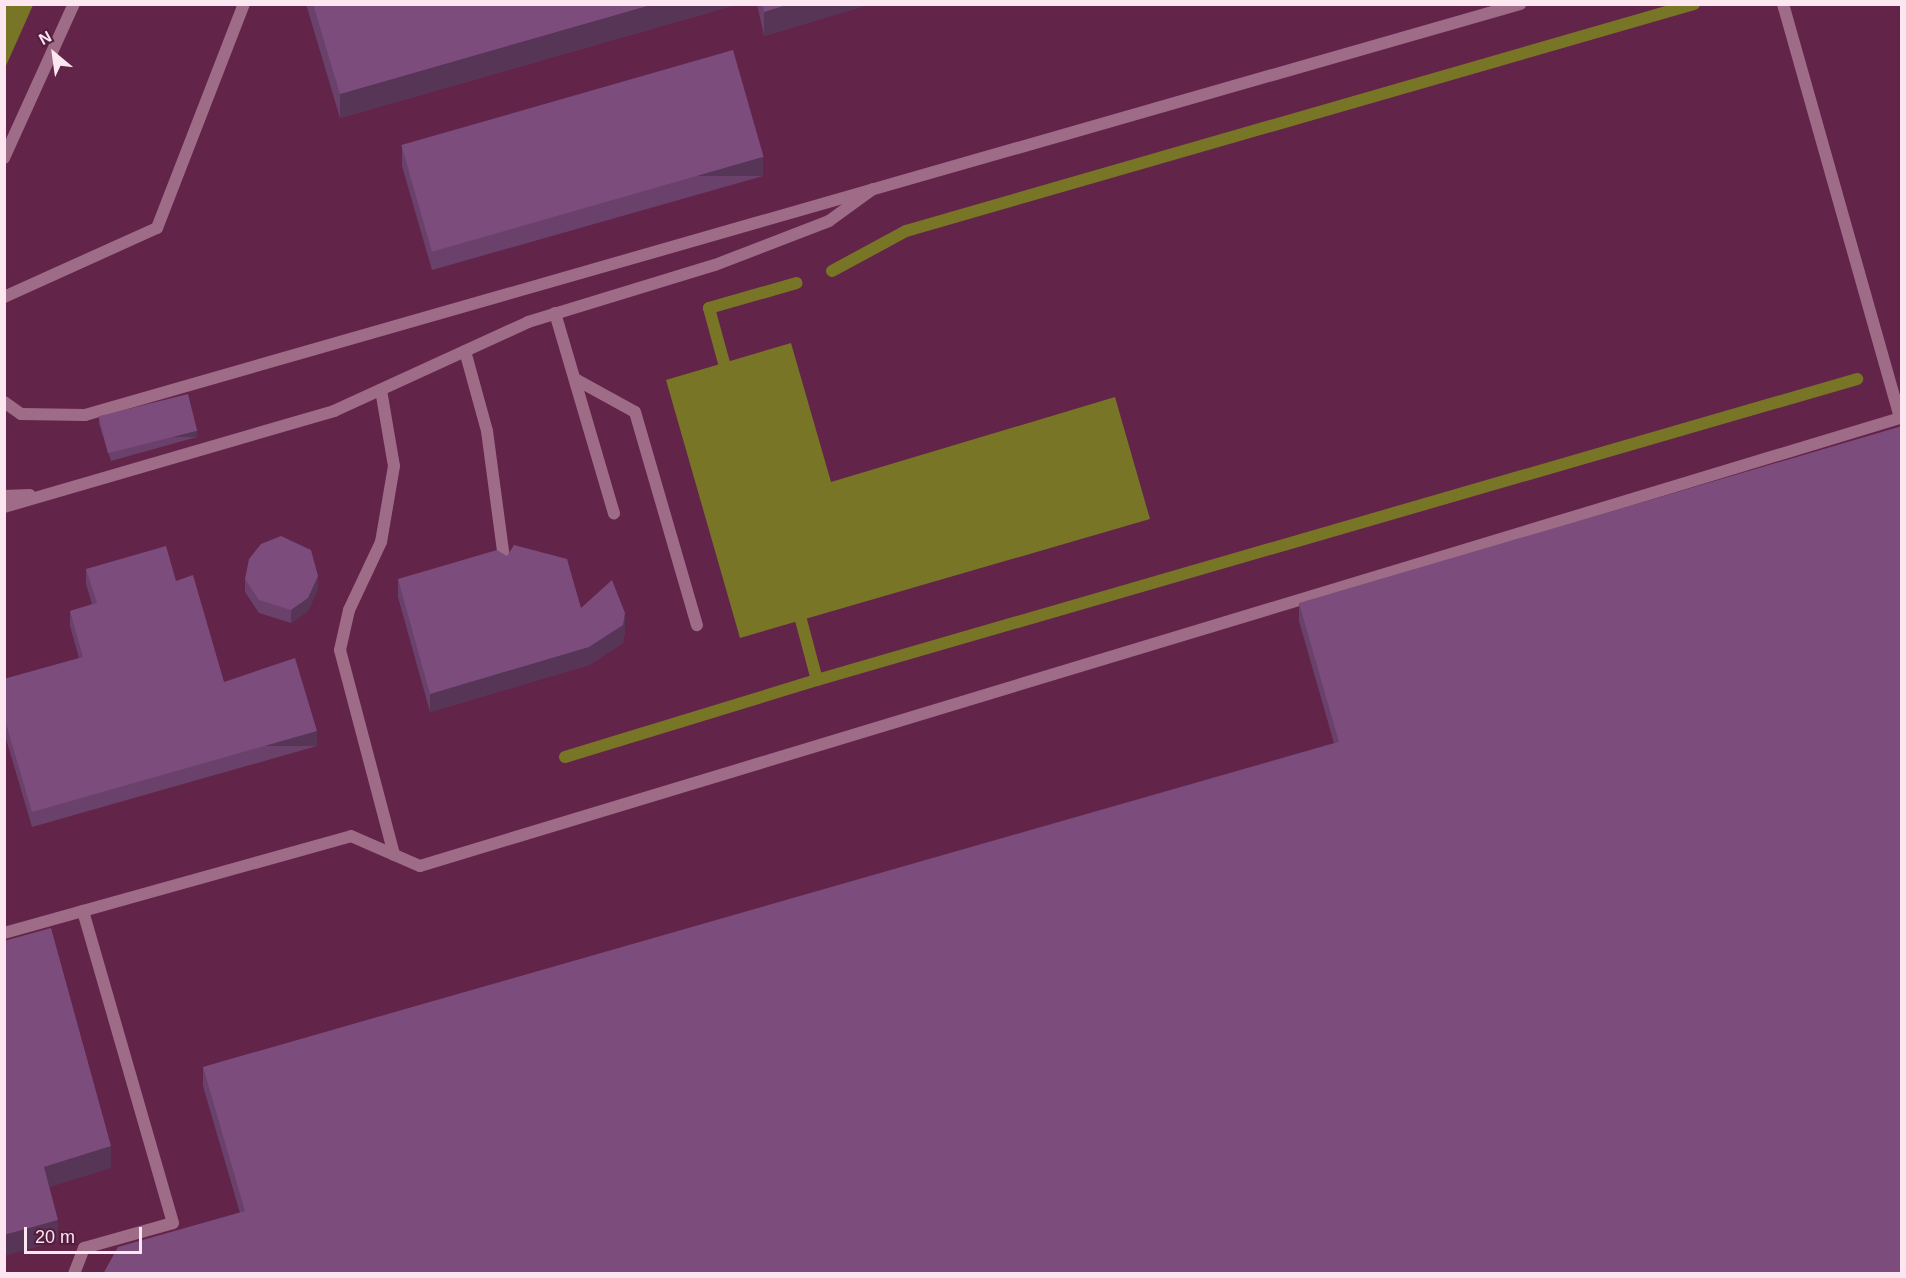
<!DOCTYPE html>
<html>
<head>
<meta charset="utf-8">
<style>
	body { margin:0 }
	#map { position:relative; width:1906px; height:1278px; overflow:hidden; background:#541c3e; font-family:Arial,sans-serif }
	div>[style] { position:absolute }
	[style*='--x'] { left:calc(var(--x)*1px); top:calc(var(--y)*1px); width:calc(var(--w)*1px); rotate:calc(var(--a)*1deg) }
	.built>* { inset:0; background:#63244a }
	.water>* { inset:0; background:#797527 }
	.stream>* { height:12px; margin:-6px; padding:0 6px; transform-origin:6px; border-radius:6px; background:#797527 }
	.service>* { height:12px; margin:-6px; padding:0 6px; transform-origin:6px; border-radius:6px; background:#9f6c87 }
	.wall>* { inset:0; background:#6a416b }
	.shaded-wall>* { inset:0; background:#563557; transform-origin:0 0 }
	.building>* { inset:0; background:#7b4c7c; transform-origin:0 0 }
	span { translate:-50% -50%; white-space:nowrap; text-align:center; line-height:1.15; -webkit-text-stroke:5px #541c3e; paint-order:stroke }
	.frame { position:absolute; inset:0; border:6px solid #fce6f0; pointer-events:none }
	.north { position:absolute; left:24px; top:24px; width:60px; height:60px; -webkit-text-stroke:4px #541c3e; paint-order:stroke; rotate:331deg; font-size:16px; font-weight:700; line-height:24px; text-align:center; color:#fce6f0 }
	.north::after { content:''; display:block; margin:auto; width:21px; height:27px; background:#fce6f0; clip-path:polygon(50% 0,100% 100%,50% 72%,0 100%) }
	.scale { position:absolute; left:24px; top:1227px; width:118px; height:27px; box-sizing:border-box; border:3px solid #fce6f0; border-top:0; padding-left:8px; font-size:18px; line-height:21px; white-space:nowrap; color:#fce6f0; -webkit-text-stroke:4px #541c3e; paint-order:stroke }
</style>
</head>
<body>
<div id="map">
	<div class="built">
		<div style="clip-path:polygon(26px 5px,1901px 5px,1901px 1273px,5px 1274px,4px 52px)"></div>
	</div>
	<div class="water">
		<div style="clip-path:polygon(5px 4px,33px 5px,5px 68px,4px 5px)"></div>
		<div style="clip-path:polygon(791px 343px,831px 482px,1115px 397px,1150px 519px,740px 638px,666px 380px)"></div>
	</div>
	<div class="stream">
		<div style="--x:832;--y:271;--w:84;--a:-28.4"></div>
		<div style="--x:906;--y:231;--w:820;--a:-16.07"></div>
		<div style="--x:724;--y:363;--w:57;--a:-105.3"></div>
		<div style="--x:709;--y:308;--w:91;--a:-15.9"></div>
		<div style="--x:801;--y:620;--w:62;--a:75.1"></div>
		<div style="--x:817;--y:680;--w:1083;--a:-16.14"></div>
		<div style="--x:565;--y:757;--w:264;--a:-17"></div>
	</div>
	<div class="service">
		<div style="--x:1783;--y:4;--w:430;--a:74.2"></div>
		<div style="--x:1900;--y:418;--w:18;--a:-84"></div>
		<div style="--x:4;--y:158;--w:169;--a:-65.6"></div>
		<div style="--x:4;--y:297;--w:168;--a:-24.3"></div>
		<div style="--x:157;--y:228;--w:240;--a:-68.8"></div>
		<div style="--x:555;--y:313;--w:209;--a:73.6"></div>
		<div style="--x:465;--y:351;--w:83;--a:74.6"></div>
		<div style="--x:487;--y:431;--w:136;--a:82.4"></div>
		<div style="--x:575;--y:379;--w:68;--a:28.8"></div>
		<div style="--x:635;--y:412;--w:222;--a:73.8"></div>
		<div style="--x:381;--y:390;--w:77;--a:80.3"></div>
		<div style="--x:394;--y:466;--w:77;--a:99.7"></div>
		<div style="--x:381;--y:542;--w:75;--a:115.2"></div>
		<div style="--x:349;--y:610;--w:41;--a:102.7"></div>
		<div style="--x:340;--y:650;--w:212;--a:75.2"></div>
		<div style="--x:4;--y:402;--w:21;--a:35"></div>
		<div style="--x:21;--y:414;--w:64;--a:0.9"></div>
		<div style="--x:85;--y:415;--w:1493;--a:-15.98"></div>
		<div style="--x:4;--y:496;--w:26;--a:-2"></div>
		<div style="--x:4;--y:507;--w:344;--a:-16.2"></div>
		<div style="--x:334;--y:411;--w:213;--a:-24.6"></div>
		<div style="--x:528;--y:322;--w:195;--a:-17"></div>
		<div style="--x:715;--y:265;--w:122;--a:-21.1"></div>
		<div style="--x:829;--y:221;--w:54;--a:-36"></div>
		<div style="--x:4;--y:933;--w:360;--a:-15.6"></div>
		<div style="--x:351;--y:836;--w:75;--a:23.5"></div>
		<div style="--x:420;--y:866;--w:1546;--a:-16.84"></div>
		<div style="--x:74;--y:1274;--w:28;--a:-69"></div>
		<div style="--x:84;--y:1248;--w:92;--a:-15.7"></div>
		<div style="--x:173;--y:1223;--w:325;--a:-106.1"></div>
	</div>
	<div class="wall">
		<div style="clip-path:polygon(306px 4px,739px 4px,340px 118px)"></div>
		<div style="clip-path:polygon(757px 4px,871px 4px,764px 36px)"></div>
		<div style="clip-path:polygon(402px 147px,763px 176px,432px 270px,402px 166px)"></div>
		<div style="clip-path:polygon(99px 417px,197px 437px,111px 461px,99px 424px)"></div>
		<div style="clip-path:polygon(86px 569px,176px 581px,224px 682px,317px 746px,32px 827px,4px 732px,4px 679px,79px 658px,70px 626px,70px 611px,92px 604px,86px 584px)"></div>
		<div style="clip-path:polygon(245px 579px,318px 589px,308px 611px,291px 623px,259px 613px,245px 592px)"></div>
		<div style="clip-path:polygon(398px 579px,581px 608px,625px 631px,623px 643px,589px 665px,430px 712px,398px 597px)"></div>
		<div style="clip-path:polygon(1299px 603px,1902px 1274px,240px 1213px,203px 1086px,203px 1067px,1334px 743px,1299px 621px)"></div>
	</div>
	<div class="shaded-wall">
		<div style="clip-path:polygon(654px 4px,739px 4px,340px 118px,340px 94px)"></div>
		<div style="clip-path:polygon(789px 4px,871px 4px,764px 36px,764px 12px)"></div>
		<div style="left:763px;top:157px;width:19px;height:344px;rotate:90deg"></div>
		<div style="left:197px;top:431px;width:6px;height:89px;rotate:90deg"></div>
		<div style="clip-path:polygon(318px 576px,318px 589px,308px 611px,291px 623px,291px 610px)"></div>
		<div style="clip-path:polygon(625px 613px,625px 631px,623px 643px,589px 665px,430px 712px,430px 694px)"></div>
		<div style="left:317px;top:731px;width:15px;height:296px;rotate:90deg"></div>
		<div style="clip-path:polygon(111px 1146px,111px 1168px,44px 1189px,44px 1167px)"></div>
		<div style="clip-path:polygon(58px 1220px,58px 1241px,4px 1256px,4px 1235px)"></div>
	</div>
	<div class="building">
		<div style="clip-path:polygon(313px 4px,654px 4px,340px 94px)"></div>
		<div style="clip-path:polygon(763px 4px,789px 4px,764px 12px)"></div>
		<div style="left:733px;top:50px;width:111px;height:345px;rotate:74deg"></div>
		<div style="left:188px;top:394px;width:38px;height:92px;rotate:76deg"></div>
		<div style="clip-path:polygon(1902px 426px,1902px 1274px,103px 1274px,118px 1247px,245px 1211px,203px 1067px,1339px 742px,1299px 603px)"></div>
		<div style="clip-path:polygon(281px 536px,311px 550px,318px 576px,308px 598px,291px 610px,259px 600px,245px 579px,249px 559px,261px 544px)"></div>
		<div style="clip-path:polygon(514px 545px,567px 559px,581px 608px,612px 580px,625px 613px,623px 625px,589px 647px,430px 694px,398px 579px,497px 550px,507px 556px)"></div>
		<div style="clip-path:polygon(166px 546px,176px 581px,193px 575px,224px 682px,295px 658px,317px 731px,32px 812px,4px 717px,4px 679px,83px 657px,70px 611px,97px 603px,86px 569px)"></div>
		<div style="clip-path:polygon(51px 928px,111px 1146px,44px 1167px,58px 1220px,4px 1235px,4px 941px)"></div>
	</div>
	<div class="frame"></div>
	<div class="north">N</div>
	<div class="scale">20 m</div>
</div>
</body>
</html>
